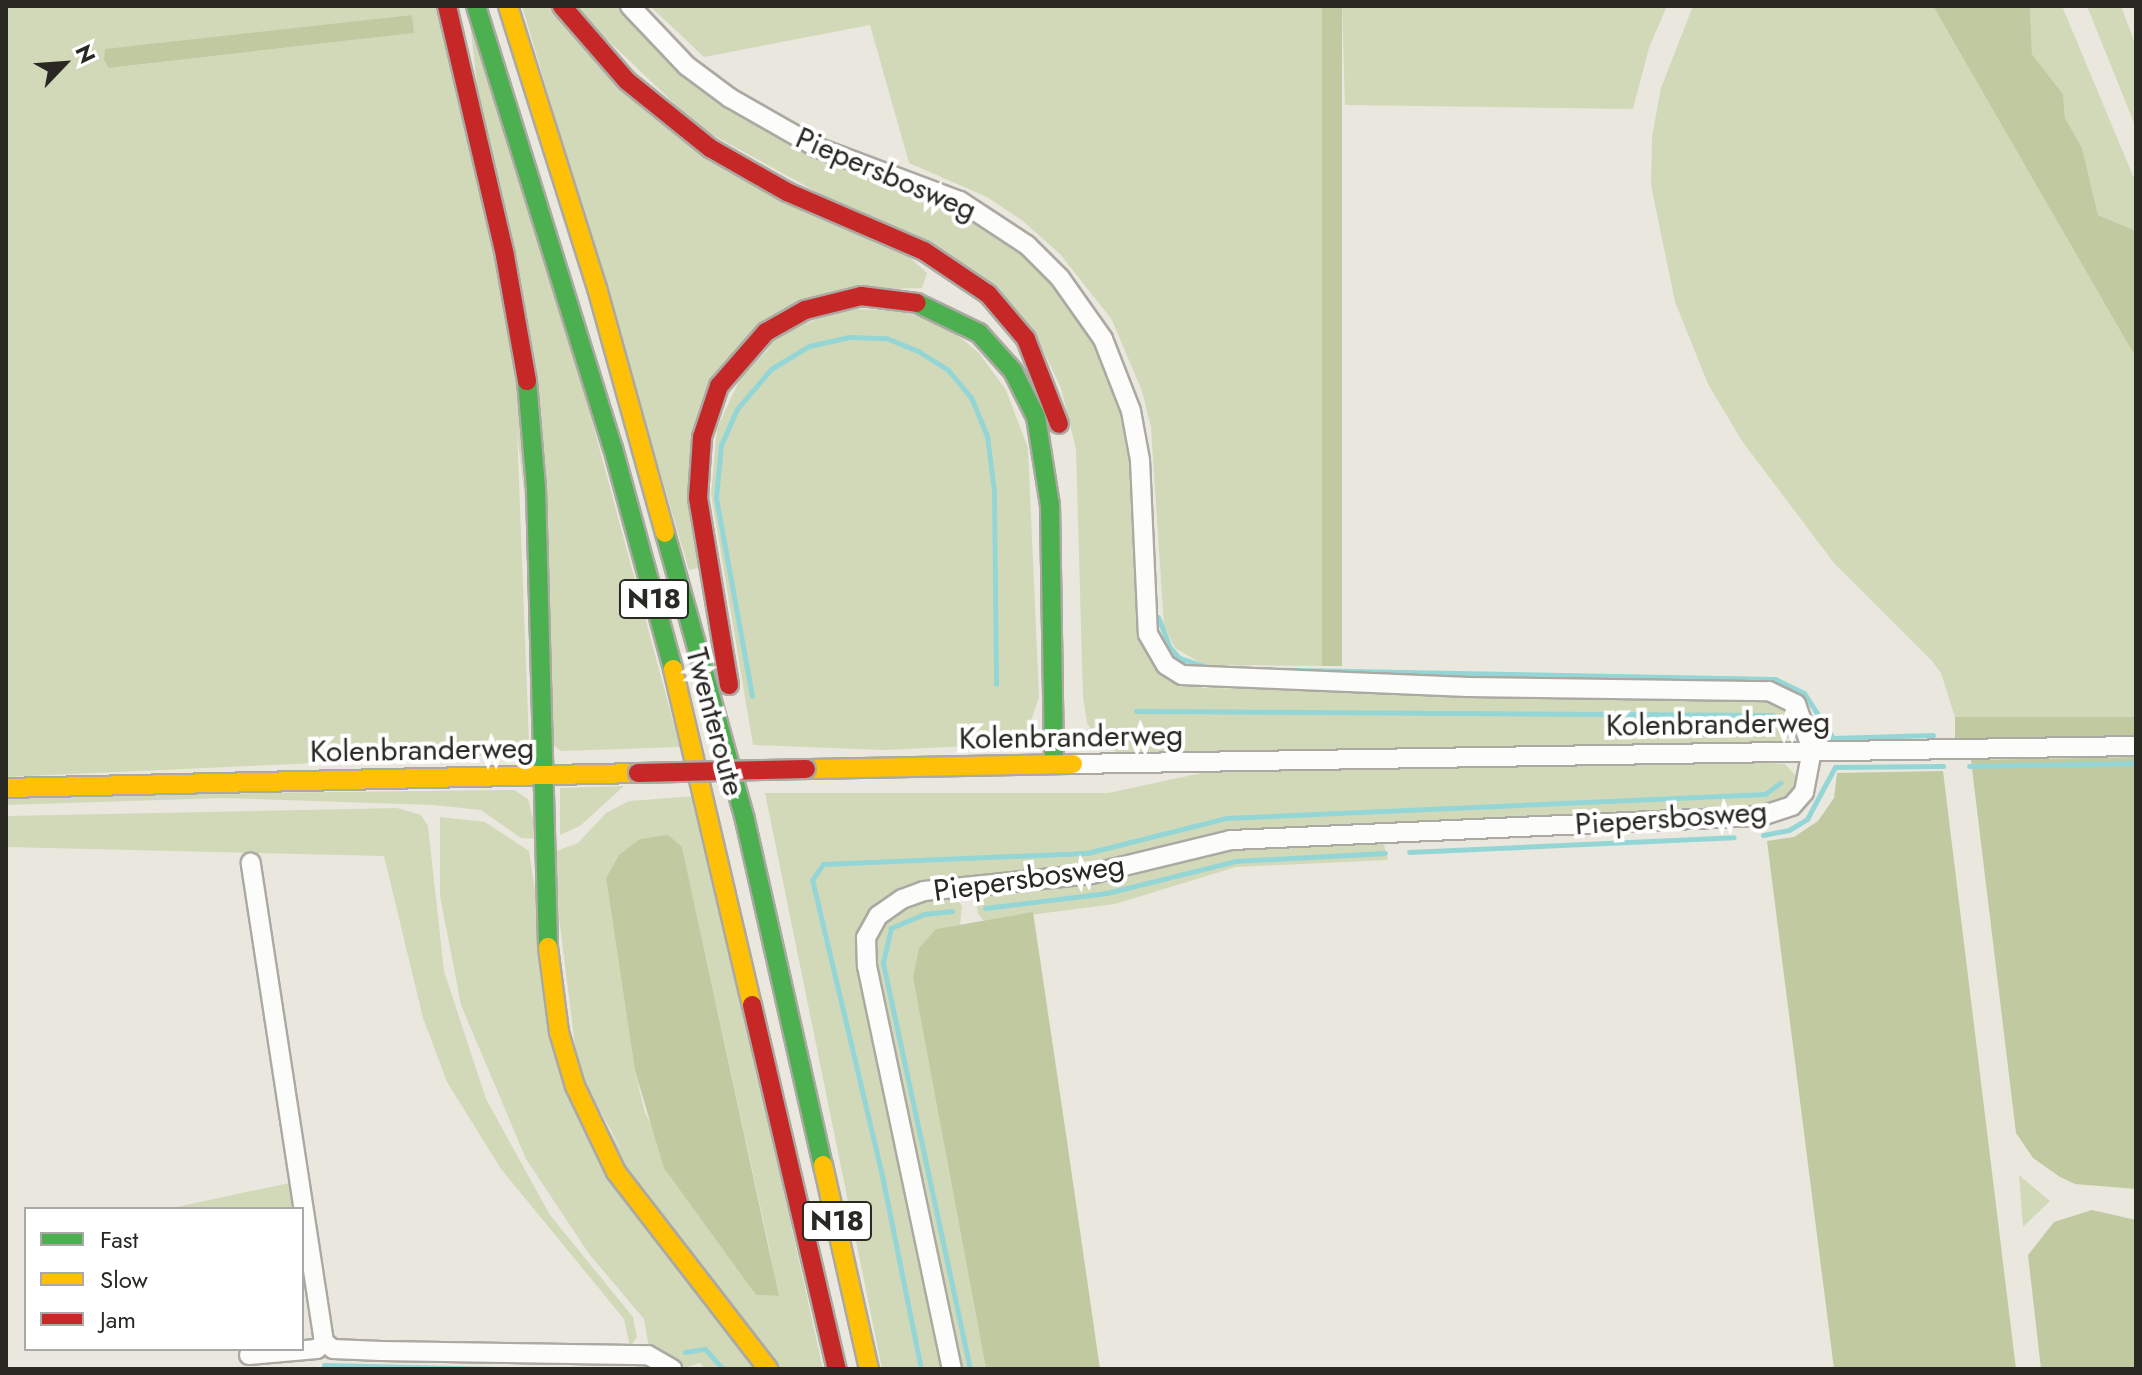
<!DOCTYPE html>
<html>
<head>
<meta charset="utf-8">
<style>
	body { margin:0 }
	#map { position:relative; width:2142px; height:1375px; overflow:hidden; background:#eae8de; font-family:Jost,sans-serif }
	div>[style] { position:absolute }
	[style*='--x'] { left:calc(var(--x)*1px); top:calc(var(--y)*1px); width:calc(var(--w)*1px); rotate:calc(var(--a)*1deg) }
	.green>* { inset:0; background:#d2d9b9 }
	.forest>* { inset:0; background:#c1c9a1; transform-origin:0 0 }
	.stream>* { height:5px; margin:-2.5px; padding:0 2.5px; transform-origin:2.5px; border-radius:2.5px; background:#94d6d6 }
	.roads { filter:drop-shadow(2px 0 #aba9a2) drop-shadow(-2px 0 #aba9a2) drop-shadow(0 2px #aba9a2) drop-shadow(0 -2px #aba9a2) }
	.street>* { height:18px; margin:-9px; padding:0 9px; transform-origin:9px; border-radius:9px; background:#fcfcfa }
	.fast>* { height:18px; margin:-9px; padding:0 9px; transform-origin:9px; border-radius:9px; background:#4caf50 }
	.slow>* { height:18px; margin:-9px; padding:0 9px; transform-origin:9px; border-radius:9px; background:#ffc107 }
	.jam>* { height:18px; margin:-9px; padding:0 9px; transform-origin:9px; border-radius:9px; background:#c62828 }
	.bridges { filter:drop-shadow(2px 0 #aba9a2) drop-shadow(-2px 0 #aba9a2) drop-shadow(0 2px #aba9a2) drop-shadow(0 -2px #aba9a2) }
	.jam-bridge>* { height:18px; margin:-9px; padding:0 9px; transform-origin:9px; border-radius:9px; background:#c62828 }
	span { translate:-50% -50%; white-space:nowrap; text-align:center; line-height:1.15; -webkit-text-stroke:8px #fff; paint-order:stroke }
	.shield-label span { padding:2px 6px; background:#fff; border:2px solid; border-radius:6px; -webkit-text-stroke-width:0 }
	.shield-label { font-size:28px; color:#2a2822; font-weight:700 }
	.street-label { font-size:30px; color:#2a2822 }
	.frame { position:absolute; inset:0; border:8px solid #2a2822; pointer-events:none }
	.legend { position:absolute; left:24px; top:1207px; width:280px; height:144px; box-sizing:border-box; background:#fff; border:2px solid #aaa9a7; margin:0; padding:10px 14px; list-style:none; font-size:24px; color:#2a2822 }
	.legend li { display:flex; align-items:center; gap:16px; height:40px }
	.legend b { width:40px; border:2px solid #aaa9a7 }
	.north { position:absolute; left:24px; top:24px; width:80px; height:80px; -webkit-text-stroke:6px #fff; paint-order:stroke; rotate:65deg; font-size:22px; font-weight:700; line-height:32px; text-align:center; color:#2a2822 }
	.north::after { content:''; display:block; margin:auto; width:28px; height:36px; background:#2a2822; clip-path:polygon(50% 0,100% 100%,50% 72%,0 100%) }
</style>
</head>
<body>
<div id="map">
	<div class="green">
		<div style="clip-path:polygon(evenodd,6px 6px,441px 6px,513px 323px,529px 743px,517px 754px,6px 777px,6px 6px,412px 15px,413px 33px,110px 68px,412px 15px)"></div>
		<div style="clip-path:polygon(468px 6px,561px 306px,680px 747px,561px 751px,553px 745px)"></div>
		<div style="clip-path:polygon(522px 6px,552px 6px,616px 81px,904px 252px,927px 273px,922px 288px,860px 290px,709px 385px,698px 568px,689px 570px)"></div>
		<div style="clip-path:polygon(572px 6px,620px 6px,711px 91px,997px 227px,1063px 290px,1088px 329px,1120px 407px,1133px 474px,1140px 625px,1181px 681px,1204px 688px,1761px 699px,1794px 712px,1799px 730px,1785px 741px,1740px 745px,1256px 755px,1120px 754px,1100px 742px,1087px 723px,1083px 697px,1076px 449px,1061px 388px,1040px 344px,835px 202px,700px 128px)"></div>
		<div style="clip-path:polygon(650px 6px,1322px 6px,1340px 666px,1204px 665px,1175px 648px,1164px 627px,1151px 427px,1142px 391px,1112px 320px,1060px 254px,1023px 221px,987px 197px,909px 163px,870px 25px,704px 57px)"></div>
		<div style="clip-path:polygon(1342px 6px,1667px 6px,1649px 48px,1633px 109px,1345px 105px)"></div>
		<div style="clip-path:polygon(1693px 6px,1933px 6px,2136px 358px,2136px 717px,1955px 717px,1941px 673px,1932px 661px,1834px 563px,1742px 441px,1708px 384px,1675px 302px,1651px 185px,1652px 137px,1661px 88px)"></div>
		<div style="clip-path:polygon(2030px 6px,2062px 6px,2136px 183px,2136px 231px,2098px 215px,2084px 157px,2065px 118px,2063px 94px,2032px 54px)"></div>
		<div style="clip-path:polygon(2087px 6px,2121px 6px,2136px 46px,2136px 128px)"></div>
		<div style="clip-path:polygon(857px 309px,901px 311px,945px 325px,979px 353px,1006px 390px,1028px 448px,1039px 697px,1028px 730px,1011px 744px,884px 750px,753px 745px,711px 494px,717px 428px,741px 377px,778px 339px,820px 317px)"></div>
		<div style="clip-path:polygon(1768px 763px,1785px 764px,1798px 778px,1799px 788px,1789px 802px,1774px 808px,1382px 829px,1095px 868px,936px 880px,908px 886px,884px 900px,868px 916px,856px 960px,945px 1369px,882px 1369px,765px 793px,1108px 793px,1230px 767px)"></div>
		<div style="clip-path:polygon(624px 786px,580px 826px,560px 835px,560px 788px)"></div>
		<div style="clip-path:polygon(514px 790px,528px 799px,538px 839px,521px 838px,481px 810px,433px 805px,223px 798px,6px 805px,6px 796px)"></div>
		<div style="clip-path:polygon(evenodd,696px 796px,823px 1369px,776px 1369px,666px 1232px,578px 1070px,551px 853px,578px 843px,606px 813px,629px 801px,696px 796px,682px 848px,770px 1251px,778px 1296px,756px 1295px,709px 1226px,645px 1113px,635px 1071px,606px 878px,682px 848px)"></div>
		<div style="clip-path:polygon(397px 808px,421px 815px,428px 826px,444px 971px,486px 1099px,550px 1215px,633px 1317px,637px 1337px,630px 1347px,624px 1319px,501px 1169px,447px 1082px,423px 1018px,384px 856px,6px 847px,6px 816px)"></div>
		<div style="clip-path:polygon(440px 817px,485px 822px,529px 851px,560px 1053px,760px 1369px,705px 1369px,700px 1363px,681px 1369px,669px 1354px,649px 1348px,644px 1319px,589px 1254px,526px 1159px,461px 1005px,440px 896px)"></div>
		<div style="clip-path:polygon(1383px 841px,1388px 860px,1236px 867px,1115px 904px,984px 921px,978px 914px,976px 899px,983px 892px,1216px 848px)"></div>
		<div style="clip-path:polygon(954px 896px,962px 906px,960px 925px,936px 929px,913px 978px,986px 1369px,957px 1369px,874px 984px,874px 936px,886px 921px,899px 908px)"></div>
		<div style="clip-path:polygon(2019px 1175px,2050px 1201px,2023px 1227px)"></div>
		<div style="clip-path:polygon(289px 1183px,294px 1209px,167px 1209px)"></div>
	</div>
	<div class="forest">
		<div style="left:1322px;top:6px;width:20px;height:660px"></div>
		<div style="clip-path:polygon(1933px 6px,2030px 6px,2032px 54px,2063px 94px,2065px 118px,2082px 148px,2098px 215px,2136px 231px,2136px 358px)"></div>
		<div style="clip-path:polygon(412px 15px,414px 33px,109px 68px,104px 60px,105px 49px)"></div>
		<div style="left:1955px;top:717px;width:181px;height:22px"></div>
		<div style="clip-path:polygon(2136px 757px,2136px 1189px,2075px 1184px,2060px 1177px,2033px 1158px,2016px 1133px,1971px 760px)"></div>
		<div style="clip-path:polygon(1943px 771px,2016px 1369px,1834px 1369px,1767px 841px,1794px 837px,1818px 821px,1834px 798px,1837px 773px)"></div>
		<div style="clip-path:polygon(668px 835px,682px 847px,779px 1296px,756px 1295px,664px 1168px,635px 1071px,606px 878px,619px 855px,640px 839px)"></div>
		<div style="clip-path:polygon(1033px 912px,1067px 1141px,1100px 1369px,986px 1369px,913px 978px,919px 948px,936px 929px)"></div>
		<div style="clip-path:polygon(2092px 1210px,2136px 1220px,2136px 1369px,2041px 1369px,2028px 1255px,2054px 1222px)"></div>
	</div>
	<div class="stream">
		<div style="--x:1158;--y:617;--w:31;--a:69"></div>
		<div style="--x:1169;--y:646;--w:16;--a:50"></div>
		<div style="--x:1179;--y:658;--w:32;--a:18"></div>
		<div style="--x:1243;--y:669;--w:532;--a:1.08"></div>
		<div style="--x:1775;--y:679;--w:32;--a:26"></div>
		<div style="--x:1804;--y:693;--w:54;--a:57.2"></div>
		<div style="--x:1833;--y:738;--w:100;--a:-1.7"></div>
		<div style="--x:752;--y:696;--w:202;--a:-100.3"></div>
		<div style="--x:716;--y:497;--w:52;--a:-84.5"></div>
		<div style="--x:721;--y:445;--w:39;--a:-66"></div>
		<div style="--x:737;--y:409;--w:52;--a:-49.6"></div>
		<div style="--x:771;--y:369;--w:44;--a:-31.2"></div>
		<div style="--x:809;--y:346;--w:41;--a:-12.7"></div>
		<div style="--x:849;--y:337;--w:37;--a:2"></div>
		<div style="--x:886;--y:338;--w:35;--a:22"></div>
		<div style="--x:918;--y:351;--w:36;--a:32"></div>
		<div style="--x:948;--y:370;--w:35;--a:50"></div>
		<div style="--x:971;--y:397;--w:42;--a:67.7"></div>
		<div style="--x:987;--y:436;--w:55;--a:82.7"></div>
		<div style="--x:994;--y:491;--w:193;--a:89.4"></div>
		<div style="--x:1136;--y:711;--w:637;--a:0.36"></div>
		<div style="--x:1969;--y:766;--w:167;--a:-1"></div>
		<div style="--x:1763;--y:835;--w:26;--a:-11"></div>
		<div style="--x:1789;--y:830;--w:21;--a:-31"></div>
		<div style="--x:1807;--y:819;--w:59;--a:-61.7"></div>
		<div style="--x:1835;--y:767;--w:108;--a:-0.5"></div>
		<div style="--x:1409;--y:852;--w:325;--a:-2.6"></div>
		<div style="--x:985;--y:908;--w:123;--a:-7"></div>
		<div style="--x:1107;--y:893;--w:132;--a:-14"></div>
		<div style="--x:1235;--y:861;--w:150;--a:-3.1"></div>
		<div style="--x:952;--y:911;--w:28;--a:174"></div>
		<div style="--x:924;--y:914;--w:36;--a:157"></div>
		<div style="--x:891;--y:928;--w:36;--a:103"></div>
		<div style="--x:883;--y:963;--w:415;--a:77.9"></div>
		<div style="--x:685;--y:1352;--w:20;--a:-9"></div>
		<div style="--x:705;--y:1349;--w:27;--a:48"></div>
		<div style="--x:324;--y:1365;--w:175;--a:1.3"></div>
		<div style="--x:921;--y:1369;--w:202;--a:-101.4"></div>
		<div style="--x:881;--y:1171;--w:299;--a:-103.3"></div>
		<div style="--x:812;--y:880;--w:19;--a:-55"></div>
		<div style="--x:823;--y:864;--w:264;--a:-2.4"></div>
		<div style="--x:1087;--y:853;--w:143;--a:-14.1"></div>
		<div style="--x:1226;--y:818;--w:540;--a:-2.55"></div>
		<div style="--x:1765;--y:794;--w:19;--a:-36"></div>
	</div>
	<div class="roads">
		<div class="street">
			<div style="--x:630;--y:6;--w:83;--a:46.5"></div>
			<div style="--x:687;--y:66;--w:54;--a:36.7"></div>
			<div style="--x:730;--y:98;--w:99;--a:29.7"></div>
			<div style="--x:816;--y:147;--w:154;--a:20.6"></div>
			<div style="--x:960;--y:201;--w:80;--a:33.3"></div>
			<div style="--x:1027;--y:245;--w:47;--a:45"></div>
			<div style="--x:1060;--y:278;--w:75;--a:54.8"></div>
			<div style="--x:1103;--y:339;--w:77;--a:68.7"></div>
			<div style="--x:1131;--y:411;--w:50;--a:79.6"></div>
			<div style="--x:1140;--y:460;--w:174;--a:87.4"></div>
			<div style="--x:1148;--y:634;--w:36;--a:60"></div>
			<div style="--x:1166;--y:665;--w:19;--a:32"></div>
			<div style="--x:1182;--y:675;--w:286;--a:2.4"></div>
			<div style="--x:1468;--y:687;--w:301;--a:0.8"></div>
			<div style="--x:1769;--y:691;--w:30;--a:26"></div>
			<div style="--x:1796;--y:704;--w:49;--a:70.8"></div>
			<div style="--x:1812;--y:750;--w:43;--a:100.8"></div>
			<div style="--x:1804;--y:792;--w:18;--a:131"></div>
			<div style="--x:1792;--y:806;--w:32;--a:162"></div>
			<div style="--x:1762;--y:816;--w:532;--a:177.41"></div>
			<div style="--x:1231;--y:840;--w:143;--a:166.3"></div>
			<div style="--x:1092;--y:874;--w:169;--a:174.2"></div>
			<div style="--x:924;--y:891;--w:23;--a:160"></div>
			<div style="--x:902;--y:899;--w:29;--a:145"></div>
			<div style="--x:878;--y:916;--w:25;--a:119"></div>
			<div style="--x:866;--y:938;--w:28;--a:88"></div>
			<div style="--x:867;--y:966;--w:412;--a:78.1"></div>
			<div style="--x:1073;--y:764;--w:1063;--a:-0.97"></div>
			<div style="--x:324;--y:1342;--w:11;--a:38"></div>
			<div style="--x:333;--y:1349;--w:48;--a:2.4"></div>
			<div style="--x:381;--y:1351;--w:267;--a:0.9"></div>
			<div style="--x:648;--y:1355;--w:28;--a:30"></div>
			<div style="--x:249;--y:1355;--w:68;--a:-5"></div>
			<div style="--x:317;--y:1349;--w:10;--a:-45"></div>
			<div style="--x:324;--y:1342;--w:485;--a:-98.7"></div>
		</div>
		<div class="fast">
			<div style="--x:476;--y:6;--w:463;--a:72.8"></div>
			<div style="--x:613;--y:448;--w:229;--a:74.8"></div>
			<div style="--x:917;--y:303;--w:69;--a:25.8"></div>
			<div style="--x:979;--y:333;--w:51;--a:48.2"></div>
			<div style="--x:1013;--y:371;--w:51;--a:63.4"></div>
			<div style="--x:1036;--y:417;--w:89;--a:81"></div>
			<div style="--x:1050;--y:505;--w:259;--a:89.1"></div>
			<div style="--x:527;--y:381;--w:107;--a:85.2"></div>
			<div style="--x:536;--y:488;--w:459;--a:88.5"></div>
			<div style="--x:665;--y:533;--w:298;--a:74.4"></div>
			<div style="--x:745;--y:820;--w:354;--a:77.3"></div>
		</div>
		<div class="slow">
			<div style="--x:508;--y:6;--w:296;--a:72.5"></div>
			<div style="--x:597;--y:288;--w:254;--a:74.5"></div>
			<div style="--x:673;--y:669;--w:345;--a:76.8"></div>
			<div style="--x:806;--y:769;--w:267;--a:-1.1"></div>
			<div style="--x:6;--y:788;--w:632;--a:-1.36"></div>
			<div style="--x:548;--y:947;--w:86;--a:82.6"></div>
			<div style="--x:559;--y:1032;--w:56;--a:73.5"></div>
			<div style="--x:575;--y:1086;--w:95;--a:64.5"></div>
			<div style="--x:616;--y:1172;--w:249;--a:52.3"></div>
			<div style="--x:823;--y:1165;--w:209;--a:77.3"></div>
		</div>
		<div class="jam">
			<div style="--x:447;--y:6;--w:257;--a:76.9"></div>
			<div style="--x:505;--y:256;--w:127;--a:80"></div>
			<div style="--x:562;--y:6;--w:99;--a:49.1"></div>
			<div style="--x:627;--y:81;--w:107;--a:38.9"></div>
			<div style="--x:710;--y:148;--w:89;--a:29.7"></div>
			<div style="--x:787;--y:192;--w:149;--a:23.3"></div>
			<div style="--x:924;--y:251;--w:77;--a:33.9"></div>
			<div style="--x:988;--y:294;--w:59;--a:49.8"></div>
			<div style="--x:1026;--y:339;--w:91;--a:68.8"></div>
			<div style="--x:729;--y:685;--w:190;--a:-99.4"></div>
			<div style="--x:698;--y:498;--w:61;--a:-86.2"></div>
			<div style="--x:702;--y:437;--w:54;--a:-71.6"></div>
			<div style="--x:719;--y:386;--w:72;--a:-49"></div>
			<div style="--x:766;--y:332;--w:45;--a:-29.4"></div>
			<div style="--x:805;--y:310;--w:58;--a:-14"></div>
			<div style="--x:861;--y:296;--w:56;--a:7.1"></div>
			<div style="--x:752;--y:1005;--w:374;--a:76.9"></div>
		</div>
	</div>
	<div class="bridges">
		<div class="jam-bridge">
			<div style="--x:638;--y:773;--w:168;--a:-1.4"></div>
		</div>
	</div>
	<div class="shield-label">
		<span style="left:654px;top:599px">N18</span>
		<span style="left:837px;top:1221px">N18</span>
	</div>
	<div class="street-label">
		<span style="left:886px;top:174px;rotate:23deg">Piepersbosweg</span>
		<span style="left:715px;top:722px;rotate:75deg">Twenteroute</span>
		<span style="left:1718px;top:724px;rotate:-1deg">Kolenbranderweg</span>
		<span style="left:1071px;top:737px;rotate:-1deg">Kolenbranderweg</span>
		<span style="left:422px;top:750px;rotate:-1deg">Kolenbranderweg</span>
		<span style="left:1671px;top:818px;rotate:-4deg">Piepersbosweg</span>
		<span style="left:1029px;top:878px;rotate:-8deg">Piepersbosweg</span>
	</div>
	<div class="frame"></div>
	<ul class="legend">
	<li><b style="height:10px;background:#4caf50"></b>Fast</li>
	<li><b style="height:10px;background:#ffc107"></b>Slow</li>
	<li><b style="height:10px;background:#c62828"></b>Jam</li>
	</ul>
	<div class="north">N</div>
</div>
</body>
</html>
